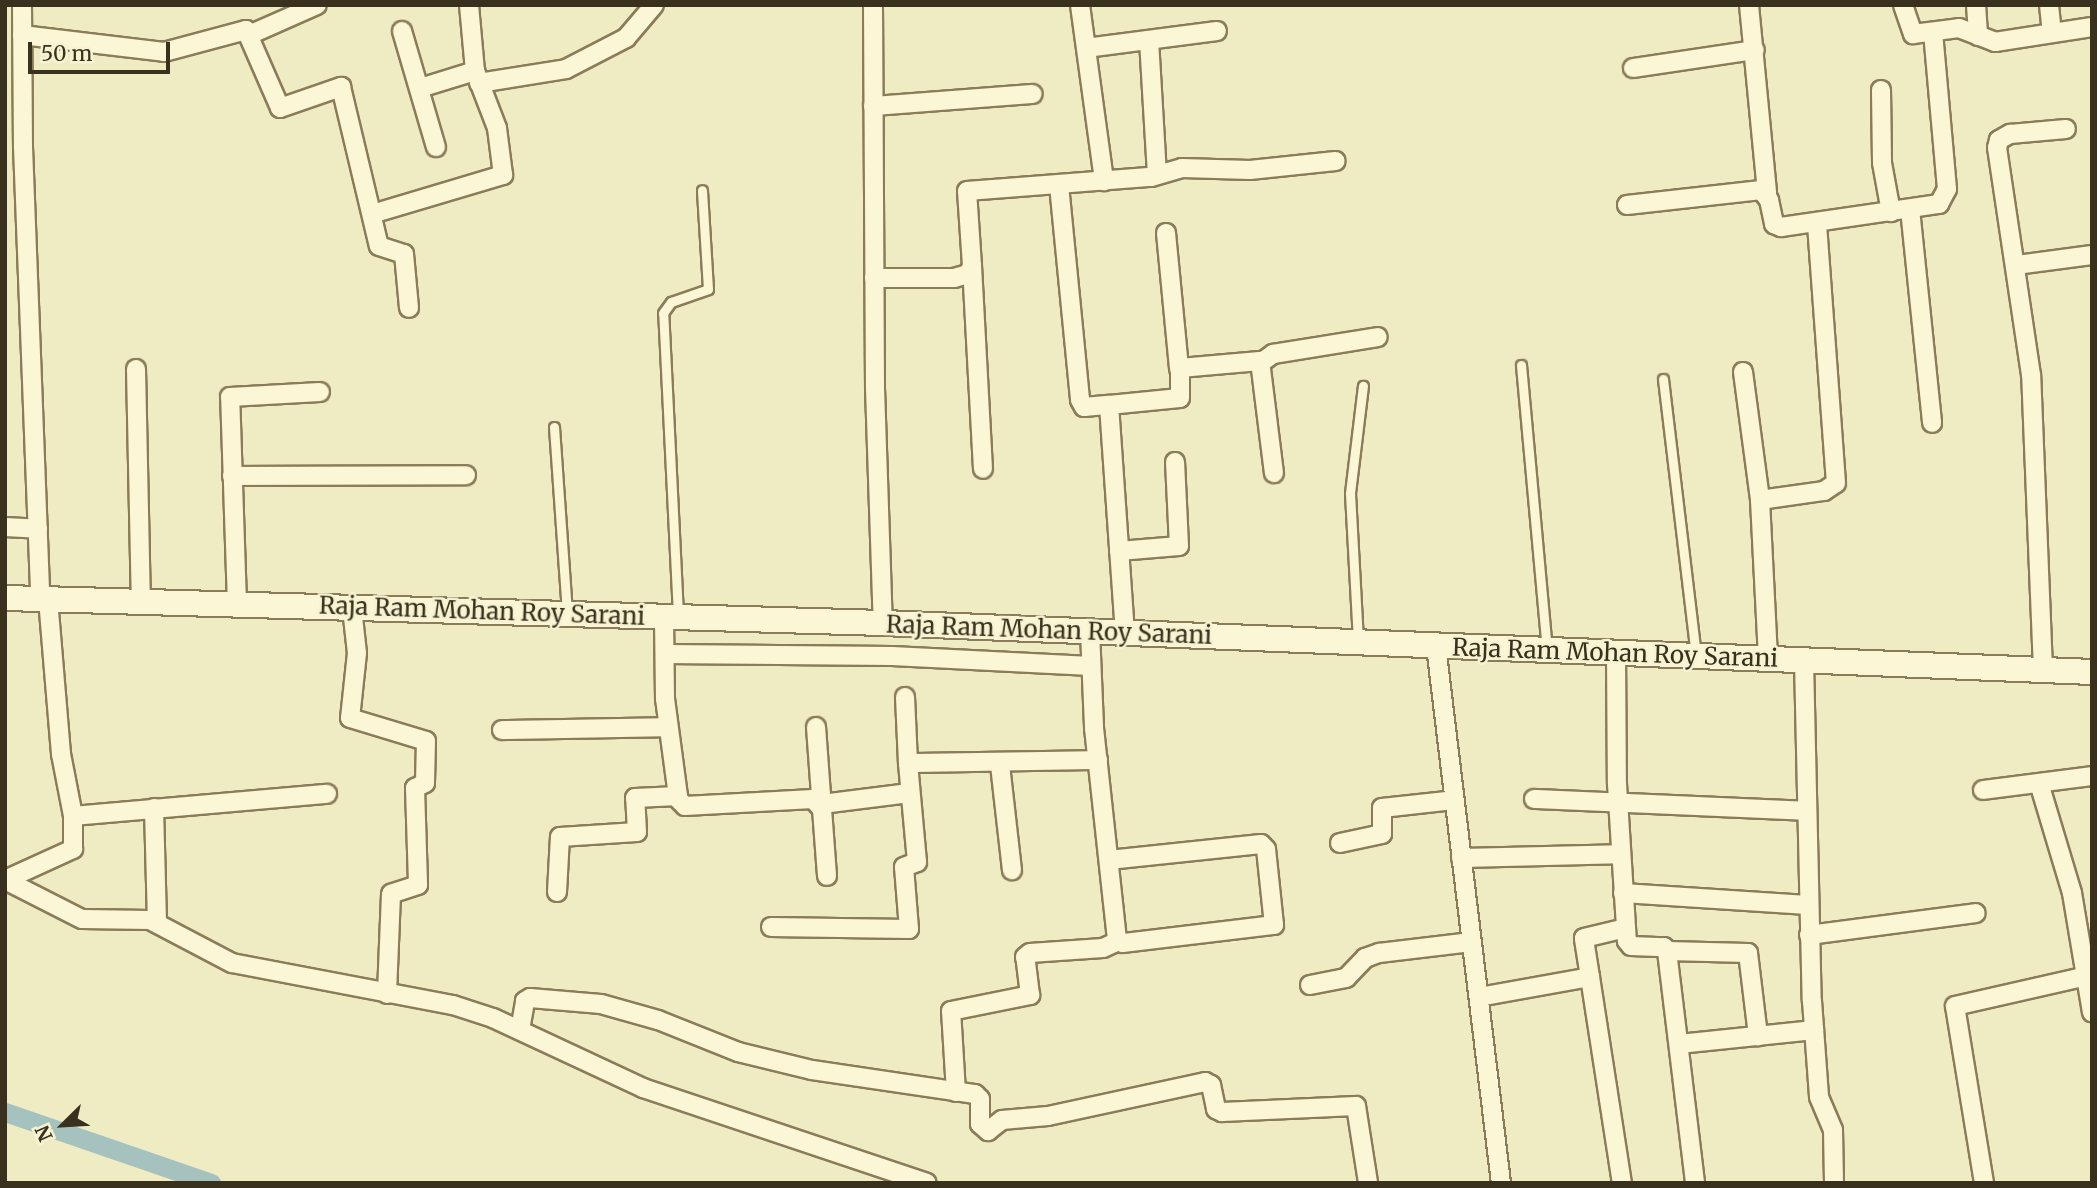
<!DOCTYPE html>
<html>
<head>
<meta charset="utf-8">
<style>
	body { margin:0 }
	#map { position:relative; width:2097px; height:1188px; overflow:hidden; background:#efebc2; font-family:Merriweather,serif }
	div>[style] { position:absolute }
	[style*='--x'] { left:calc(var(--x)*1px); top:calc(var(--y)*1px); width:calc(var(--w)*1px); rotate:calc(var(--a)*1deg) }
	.canal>* { height:19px; margin:-9.5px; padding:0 9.5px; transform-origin:9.5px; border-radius:9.5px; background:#a5c2bf }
	.roads { filter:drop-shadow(2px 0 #8a7c59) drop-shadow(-2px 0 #8a7c59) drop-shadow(0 2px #8a7c59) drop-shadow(0 -2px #8a7c59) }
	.lane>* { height:9px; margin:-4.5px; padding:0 4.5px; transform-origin:4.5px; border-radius:4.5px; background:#faf6d6 }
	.street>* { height:18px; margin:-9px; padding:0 9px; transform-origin:9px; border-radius:9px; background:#faf6d6 }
	.secondary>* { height:24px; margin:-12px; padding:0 12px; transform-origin:12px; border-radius:12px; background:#faf6d6 }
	span { translate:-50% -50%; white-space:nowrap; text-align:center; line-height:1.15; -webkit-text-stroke:5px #f6f3d2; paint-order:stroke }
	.street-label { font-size:24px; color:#39301d }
	.frame { position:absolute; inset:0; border:7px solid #39301d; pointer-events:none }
	.north { position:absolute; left:28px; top:1090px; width:70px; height:70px; -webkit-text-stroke:5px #f6f3d2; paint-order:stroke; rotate:246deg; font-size:19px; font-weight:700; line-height:28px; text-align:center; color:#39301d }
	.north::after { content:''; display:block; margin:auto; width:24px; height:32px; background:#39301d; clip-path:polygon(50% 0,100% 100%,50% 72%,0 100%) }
	.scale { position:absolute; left:28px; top:42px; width:142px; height:32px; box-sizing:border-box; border:4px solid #39301d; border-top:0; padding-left:9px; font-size:21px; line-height:24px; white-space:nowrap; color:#39301d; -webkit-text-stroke:5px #f6f3d2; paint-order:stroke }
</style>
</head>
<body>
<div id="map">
	<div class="canal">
		<div style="--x:5;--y:1112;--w:218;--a:19"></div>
	</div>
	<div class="roads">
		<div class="lane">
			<div style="--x:1521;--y:365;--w:284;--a:84.8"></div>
			<div style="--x:1663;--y:379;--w:277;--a:83.2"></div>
			<div style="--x:554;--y:427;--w:185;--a:86"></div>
			<div style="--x:678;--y:615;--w:302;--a:-92.8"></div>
			<div style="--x:663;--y:313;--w:14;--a:-54"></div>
			<div style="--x:671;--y:302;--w:39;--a:-19"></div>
			<div style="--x:708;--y:289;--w:99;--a:-93.5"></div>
			<div style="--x:1358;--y:641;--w:148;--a:-93.1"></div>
			<div style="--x:1350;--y:493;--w:108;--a:-83.1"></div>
		</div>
		<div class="street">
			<div style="--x:22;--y:5;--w:142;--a:89.6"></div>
			<div style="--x:23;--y:147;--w:452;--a:87.8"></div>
			<div style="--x:873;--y:5;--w:383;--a:89.7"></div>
			<div style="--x:875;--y:388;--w:235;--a:88.1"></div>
			<div style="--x:1080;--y:5;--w:178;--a:82.2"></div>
			<div style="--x:1749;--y:5;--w:189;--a:84.5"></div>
			<div style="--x:1903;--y:5;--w:31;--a:71"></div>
			<div style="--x:1913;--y:34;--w:46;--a:-7.4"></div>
			<div style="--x:1959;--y:28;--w:39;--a:21"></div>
			<div style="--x:1995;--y:42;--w:98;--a:-8.8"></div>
			<div style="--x:1976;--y:5;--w:31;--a:86"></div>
			<div style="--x:2049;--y:5;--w:28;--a:84"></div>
			<div style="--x:402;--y:31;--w:121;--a:73.7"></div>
			<div style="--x:22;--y:35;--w:143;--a:6.8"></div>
			<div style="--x:164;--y:52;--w:85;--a:-15"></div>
			<div style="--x:246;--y:30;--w:85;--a:66.4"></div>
			<div style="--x:280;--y:108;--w:65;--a:-19"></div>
			<div style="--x:341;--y:87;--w:163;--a:76.6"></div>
			<div style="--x:379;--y:246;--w:26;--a:18"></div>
			<div style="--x:404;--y:254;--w:54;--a:84.7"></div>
			<div style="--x:249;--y:35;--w:74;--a:-23.8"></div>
			<div style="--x:1149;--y:40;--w:135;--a:86.6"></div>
			<div style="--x:1086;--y:48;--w:132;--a:-7.4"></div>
			<div style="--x:1633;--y:68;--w:123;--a:-8.4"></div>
			<div style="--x:479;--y:83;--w:88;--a:-9.1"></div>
			<div style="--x:566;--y:69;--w:68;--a:-27.3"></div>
			<div style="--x:626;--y:38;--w:43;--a:-49.7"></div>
			<div style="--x:420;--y:88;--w:58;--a:-17.2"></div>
			<div style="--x:1881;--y:90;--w:73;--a:89.2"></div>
			<div style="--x:1882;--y:163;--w:50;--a:79.6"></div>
			<div style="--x:873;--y:106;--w:160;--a:-4.3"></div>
			<div style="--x:1059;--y:185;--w:216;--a:84.4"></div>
			<div style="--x:1080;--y:400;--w:8;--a:60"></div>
			<div style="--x:1084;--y:407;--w:25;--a:-5"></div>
			<div style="--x:1109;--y:405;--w:229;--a:86"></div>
			<div style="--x:1627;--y:205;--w:135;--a:-6.4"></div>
			<div style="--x:1761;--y:190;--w:13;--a:51"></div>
			<div style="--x:1769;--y:200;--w:25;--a:78"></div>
			<div style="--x:1774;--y:224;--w:8;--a:23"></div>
			<div style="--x:1781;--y:227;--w:160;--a:-8.3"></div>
			<div style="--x:1939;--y:204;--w:17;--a:-62"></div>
			<div style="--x:1947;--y:189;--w:157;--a:-95.1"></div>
			<div style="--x:1910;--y:209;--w:215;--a:84.1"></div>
			<div style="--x:372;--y:214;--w:137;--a:-16.6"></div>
			<div style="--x:503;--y:175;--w:47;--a:-97.3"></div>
			<div style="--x:497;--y:128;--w:61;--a:-111.1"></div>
			<div style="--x:475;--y:71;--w:66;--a:-95.2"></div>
			<div style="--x:1166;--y:233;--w:137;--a:84.5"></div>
			<div style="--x:2017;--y:265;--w:76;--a:-7.6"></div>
			<div style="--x:972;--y:266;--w:203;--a:86.9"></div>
			<div style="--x:874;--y:278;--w:80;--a:0"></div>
			<div style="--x:954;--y:278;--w:15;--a:-16"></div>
			<div style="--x:968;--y:274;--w:9;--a:-63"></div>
			<div style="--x:972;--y:266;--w:75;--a:-93.8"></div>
			<div style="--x:967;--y:191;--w:185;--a:-4.4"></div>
			<div style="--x:1151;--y:177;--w:32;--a:-16"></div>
			<div style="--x:1182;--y:168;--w:68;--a:1.7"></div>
			<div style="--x:1250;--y:170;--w:86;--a:-6"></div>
			<div style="--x:1262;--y:362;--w:14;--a:-36"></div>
			<div style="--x:1273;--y:354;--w:106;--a:-9.2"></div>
			<div style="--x:136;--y:369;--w:233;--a:88.8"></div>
			<div style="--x:1743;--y:372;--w:129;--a:82.4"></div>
			<div style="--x:1760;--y:500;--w:159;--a:87.1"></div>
			<div style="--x:1109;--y:405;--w:71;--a:-5.6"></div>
			<div style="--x:1180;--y:398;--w:30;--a:-90"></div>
			<div style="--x:1180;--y:368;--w:80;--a:-5"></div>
			<div style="--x:1260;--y:361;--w:113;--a:82.9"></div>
			<div style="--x:232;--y:476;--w:234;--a:-0.2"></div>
			<div style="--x:1760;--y:500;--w:65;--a:-8"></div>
			<div style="--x:1824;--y:491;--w:14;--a:-34"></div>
			<div style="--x:1836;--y:483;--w:261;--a:-94.2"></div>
			<div style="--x:5;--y:527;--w:33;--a:3"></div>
			<div style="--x:1119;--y:551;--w:60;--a:-4.8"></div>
			<div style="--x:1179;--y:546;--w:84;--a:-92.7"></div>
			<div style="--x:48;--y:599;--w:156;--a:85.2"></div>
			<div style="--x:61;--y:754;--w:63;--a:79"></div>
			<div style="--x:73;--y:816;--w:255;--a:-5"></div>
			<div style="--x:237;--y:604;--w:207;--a:-91.9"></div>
			<div style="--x:230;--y:397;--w:90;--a:-3.2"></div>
			<div style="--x:352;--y:608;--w:45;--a:83.7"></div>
			<div style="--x:357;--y:653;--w:65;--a:96.1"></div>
			<div style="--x:350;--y:718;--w:79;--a:16.8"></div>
			<div style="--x:426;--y:741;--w:42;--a:91.4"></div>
			<div style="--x:425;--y:783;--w:11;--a:153"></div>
			<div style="--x:415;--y:788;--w:97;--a:88.2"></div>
			<div style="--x:418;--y:885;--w:28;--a:162"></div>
			<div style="--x:391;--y:894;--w:100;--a:92.3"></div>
			<div style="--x:1090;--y:631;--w:97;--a:87.6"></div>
			<div style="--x:1094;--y:728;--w:212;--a:83.8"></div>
			<div style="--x:1117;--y:939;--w:7;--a:34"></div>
			<div style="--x:1123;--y:943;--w:152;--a:-6.8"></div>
			<div style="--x:1274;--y:925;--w:76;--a:-96"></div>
			<div style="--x:1266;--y:849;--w:7;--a:-135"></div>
			<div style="--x:1261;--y:844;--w:153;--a:174"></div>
			<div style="--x:1436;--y:646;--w:541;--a:83.1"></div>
			<div style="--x:1616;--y:653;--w:131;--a:89.6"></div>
			<div style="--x:1617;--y:784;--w:157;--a:86.4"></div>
			<div style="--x:1627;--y:941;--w:6;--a:51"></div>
			<div style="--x:1631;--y:946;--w:33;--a:2"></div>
			<div style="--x:1664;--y:947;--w:5;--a:53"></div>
			<div style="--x:1667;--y:951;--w:234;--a:83.1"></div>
			<div style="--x:665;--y:654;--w:227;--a:0.5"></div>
			<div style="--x:892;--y:656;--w:199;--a:2.9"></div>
			<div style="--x:1804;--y:661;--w:340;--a:88.7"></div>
			<div style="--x:1812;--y:1001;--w:96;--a:85.8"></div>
			<div style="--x:1819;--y:1097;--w:36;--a:67"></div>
			<div style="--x:1833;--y:1130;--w:53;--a:88.9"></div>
			<div style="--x:2043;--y:670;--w:295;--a:-92.3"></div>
			<div style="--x:2031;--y:375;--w:230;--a:-98.5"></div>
			<div style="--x:1997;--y:148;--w:8;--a:-76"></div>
			<div style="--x:1999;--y:140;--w:13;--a:-29"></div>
			<div style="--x:2010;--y:134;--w:56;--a:-5.1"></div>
			<div style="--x:905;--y:697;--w:66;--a:87.4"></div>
			<div style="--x:816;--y:727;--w:82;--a:85.8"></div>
			<div style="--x:502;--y:730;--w:166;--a:-1"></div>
			<div style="--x:1000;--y:765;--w:106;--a:83.5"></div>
			<div style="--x:2039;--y:783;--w:115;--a:73.3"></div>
			<div style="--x:2072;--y:893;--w:121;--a:80.5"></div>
			<div style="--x:1983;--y:790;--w:110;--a:-7.3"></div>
			<div style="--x:677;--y:798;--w:11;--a:45"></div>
			<div style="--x:685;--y:806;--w:128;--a:-3.1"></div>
			<div style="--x:813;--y:799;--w:13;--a:48"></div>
			<div style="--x:822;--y:809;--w:67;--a:85.7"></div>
			<div style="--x:1534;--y:799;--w:273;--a:2.5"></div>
			<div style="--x:822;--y:804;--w:88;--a:-7.2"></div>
			<div style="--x:154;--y:808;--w:115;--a:88.5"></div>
			<div style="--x:1340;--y:843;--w:43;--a:-12.1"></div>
			<div style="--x:1382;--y:834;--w:26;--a:-90"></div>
			<div style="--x:1382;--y:808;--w:72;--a:-6.3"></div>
			<div style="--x:1461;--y:858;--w:159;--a:-1.4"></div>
			<div style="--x:5;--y:880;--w:86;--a:26.9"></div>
			<div style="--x:82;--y:919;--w:68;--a:0.8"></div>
			<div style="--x:150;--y:920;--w:93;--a:27.7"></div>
			<div style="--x:232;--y:963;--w:225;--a:10.8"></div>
			<div style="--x:453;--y:1005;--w:42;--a:18"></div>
			<div style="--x:493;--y:1018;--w:166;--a:25"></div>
			<div style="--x:643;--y:1088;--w:299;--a:18.5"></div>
			<div style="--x:5;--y:880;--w:75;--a:-24.5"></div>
			<div style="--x:73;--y:849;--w:33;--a:-90"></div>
			<div style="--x:557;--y:892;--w:55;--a:-86.9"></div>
			<div style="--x:560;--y:837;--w:77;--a:-3.7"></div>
			<div style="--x:637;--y:832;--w:34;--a:-93"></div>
			<div style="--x:635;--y:798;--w:43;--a:-2.7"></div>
			<div style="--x:678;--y:796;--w:98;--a:-97.6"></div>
			<div style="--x:665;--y:699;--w:82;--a:-90.7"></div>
			<div style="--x:1623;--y:893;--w:185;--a:3.7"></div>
			<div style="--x:771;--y:927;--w:138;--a:0.8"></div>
			<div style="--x:909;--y:929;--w:62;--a:-94.6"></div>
			<div style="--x:904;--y:867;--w:14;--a:-21"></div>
			<div style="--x:917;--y:862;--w:99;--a:-95.2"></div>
			<div style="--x:908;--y:763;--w:190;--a:-0.9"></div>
			<div style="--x:1809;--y:935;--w:168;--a:-7.5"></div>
			<div style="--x:1667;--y:951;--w:81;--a:1.4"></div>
			<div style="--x:1748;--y:953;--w:84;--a:83.1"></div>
			<div style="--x:1590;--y:977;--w:39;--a:-99"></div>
			<div style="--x:1584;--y:938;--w:43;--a:-13.4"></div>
			<div style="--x:1310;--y:985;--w:37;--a:-11"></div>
			<div style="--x:1346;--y:978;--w:28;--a:-46"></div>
			<div style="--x:1365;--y:958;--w:15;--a:-20"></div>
			<div style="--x:1379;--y:953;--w:93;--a:-6.8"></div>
			<div style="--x:1479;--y:997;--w:113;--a:-10.2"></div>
			<div style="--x:1590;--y:977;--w:208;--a:81.2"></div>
			<div style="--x:520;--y:1030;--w:29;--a:-80"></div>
			<div style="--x:525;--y:1001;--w:6;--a:-31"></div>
			<div style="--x:530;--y:998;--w:71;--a:4.8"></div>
			<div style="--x:601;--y:1004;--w:59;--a:15.7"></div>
			<div style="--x:658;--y:1020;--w:86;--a:21.8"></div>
			<div style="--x:738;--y:1052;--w:76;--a:13.7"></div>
			<div style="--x:812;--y:1070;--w:165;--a:8.4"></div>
			<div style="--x:975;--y:1094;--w:7;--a:45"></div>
			<div style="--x:980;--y:1099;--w:25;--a:90"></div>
			<div style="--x:980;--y:1124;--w:11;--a:41"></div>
			<div style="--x:988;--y:1131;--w:18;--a:-38"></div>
			<div style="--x:1002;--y:1120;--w:46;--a:-5"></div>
			<div style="--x:1048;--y:1116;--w:161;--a:-12.2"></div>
			<div style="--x:1205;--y:1082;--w:7;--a:27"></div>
			<div style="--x:1211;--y:1085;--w:25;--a:78"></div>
			<div style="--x:1216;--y:1109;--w:7;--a:27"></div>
			<div style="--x:1222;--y:1112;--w:134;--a:-2.6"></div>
			<div style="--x:1356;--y:1106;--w:78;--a:81.1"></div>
			<div style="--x:1679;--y:1044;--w:136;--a:-5.9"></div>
			<div style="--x:956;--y:1092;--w:81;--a:-93.5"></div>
			<div style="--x:951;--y:1011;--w:81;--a:-11.4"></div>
			<div style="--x:1030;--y:995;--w:38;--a:-97"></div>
			<div style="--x:1025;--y:957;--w:6;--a:-39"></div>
			<div style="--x:1030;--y:953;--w:73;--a:-3.9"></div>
			<div style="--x:1103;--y:948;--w:17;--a:-24"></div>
			<div style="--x:1984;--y:1183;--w:179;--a:-99.3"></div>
			<div style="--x:1955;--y:1006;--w:140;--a:-12.8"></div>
		</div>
		<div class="secondary">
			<div style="--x:5;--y:598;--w:878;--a:1.63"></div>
			<div style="--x:883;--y:623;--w:1210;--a:2.32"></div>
		</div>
	</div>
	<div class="street-label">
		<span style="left:482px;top:611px;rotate:2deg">Raja Ram Mohan Roy Sarani</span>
		<span style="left:1049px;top:630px;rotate:2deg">Raja Ram Mohan Roy Sarani</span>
		<span style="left:1615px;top:653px;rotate:2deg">Raja Ram Mohan Roy Sarani</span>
	</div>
	<div class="frame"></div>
	<div class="north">N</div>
	<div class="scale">50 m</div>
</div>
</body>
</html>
